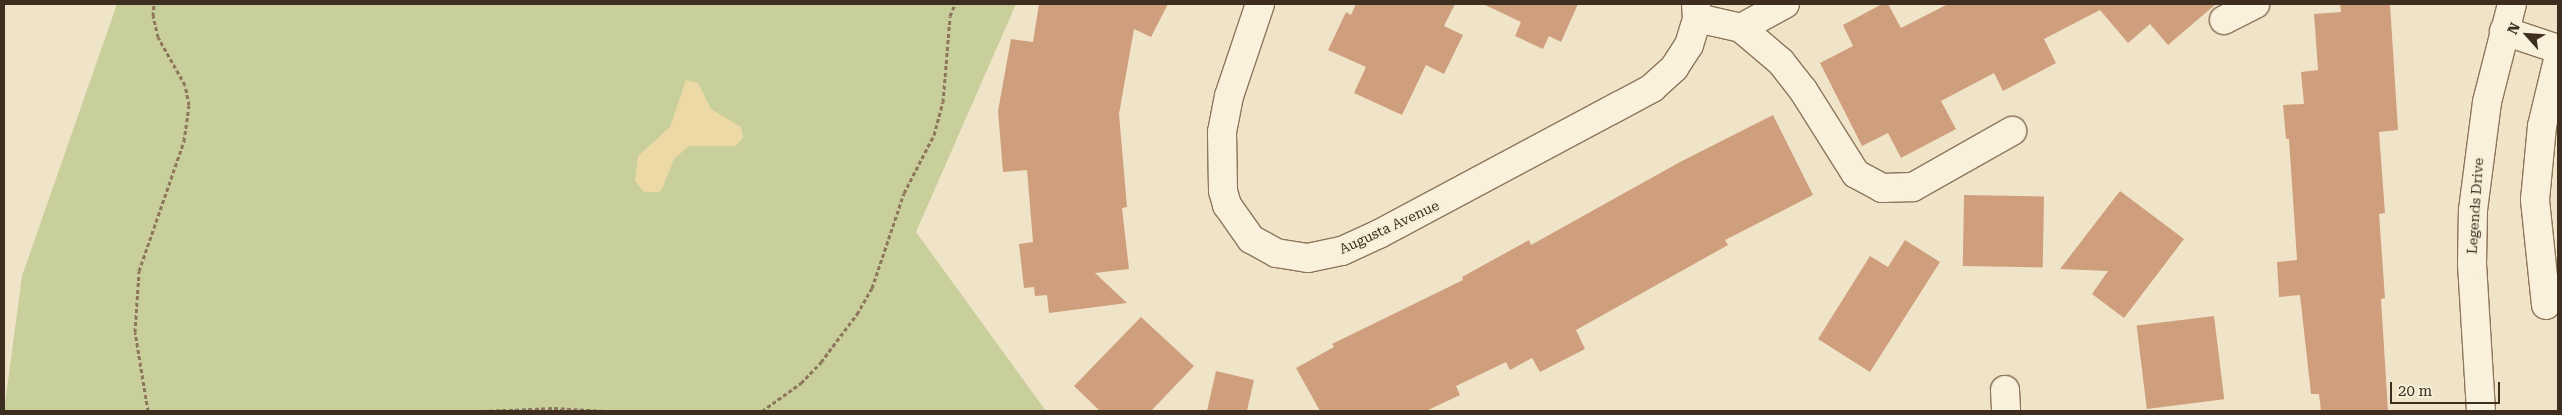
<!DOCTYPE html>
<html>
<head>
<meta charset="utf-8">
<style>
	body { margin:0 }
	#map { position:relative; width:2562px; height:415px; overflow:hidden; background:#f0e4c8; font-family:"Roboto Serif",serif }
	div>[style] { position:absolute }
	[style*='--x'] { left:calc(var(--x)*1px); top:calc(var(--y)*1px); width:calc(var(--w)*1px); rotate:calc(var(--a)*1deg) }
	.green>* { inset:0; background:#c9cf9b }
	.sand>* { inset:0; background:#ecd9a5 }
	.building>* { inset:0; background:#cf9f7d; transform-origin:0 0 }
	.path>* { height:3px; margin-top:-1.5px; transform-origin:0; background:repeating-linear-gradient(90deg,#8d765c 0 4px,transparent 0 6.5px) }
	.roads { filter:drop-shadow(1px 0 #8d765c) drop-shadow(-1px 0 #8d765c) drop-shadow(0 1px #8d765c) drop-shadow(0 -1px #8d765c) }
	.minor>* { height:28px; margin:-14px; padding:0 14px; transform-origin:14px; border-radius:14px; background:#faf1dc }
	span { translate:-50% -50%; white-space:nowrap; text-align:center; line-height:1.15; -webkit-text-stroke:4px #f7eed8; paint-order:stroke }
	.street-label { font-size:14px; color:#3d2e20 }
	.frame { position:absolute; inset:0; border:5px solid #3d2e20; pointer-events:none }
	.north { position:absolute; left:2502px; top:10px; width:50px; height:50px; -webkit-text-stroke:4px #f7eed8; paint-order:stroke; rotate:296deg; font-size:14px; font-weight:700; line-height:20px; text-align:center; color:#3d2e20 }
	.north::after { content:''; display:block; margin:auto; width:18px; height:22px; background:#3d2e20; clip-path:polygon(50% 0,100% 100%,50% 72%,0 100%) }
	.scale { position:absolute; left:2390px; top:382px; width:110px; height:22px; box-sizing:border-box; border:2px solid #3d2e20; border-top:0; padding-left:6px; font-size:15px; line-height:18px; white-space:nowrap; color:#3d2e20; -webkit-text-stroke:4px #f7eed8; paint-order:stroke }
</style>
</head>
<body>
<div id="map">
	<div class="green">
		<div style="clip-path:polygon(117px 4px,1016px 4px,916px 232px,1046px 411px,4px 411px,22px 276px)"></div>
	</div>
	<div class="sand">
		<div style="clip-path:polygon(686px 80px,698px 83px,711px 109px,741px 127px,743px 138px,735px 146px,689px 146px,674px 159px,662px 189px,659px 192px,644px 192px,635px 181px,638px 156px,670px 127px)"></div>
	</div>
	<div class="building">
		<div style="clip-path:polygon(1039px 4px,1168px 4px,1151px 37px,1134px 29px,1119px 114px,1127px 207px,1122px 208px,1129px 269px,1095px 273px,1127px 303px,1049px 313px,1047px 295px,1035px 296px,1034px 287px,1024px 288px,1019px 244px,1033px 242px,1027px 170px,1003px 172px,998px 111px,1011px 39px,1033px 42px)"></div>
		<div style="clip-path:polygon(1356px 4px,1455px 4px,1444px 26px,1463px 35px,1444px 74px,1426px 65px,1402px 115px,1354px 93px,1366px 67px,1328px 50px,1346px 12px,1351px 15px)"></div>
		<div style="clip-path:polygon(1483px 4px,1578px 4px,1561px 42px,1549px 36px,1543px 49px,1515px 36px,1521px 22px)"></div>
		<div style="clip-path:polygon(1882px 4px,1888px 4px,1901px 28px,1948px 4px,2216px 4px,2168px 45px,2150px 24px,2128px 43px,2100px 10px,2044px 39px,2056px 63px,2003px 91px,1994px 73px,1941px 101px,1956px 129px,1901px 158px,1888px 133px,1862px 146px,1820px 63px,1853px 46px,1843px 25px)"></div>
		<div style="clip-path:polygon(2340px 4px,2390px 4px,2398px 130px,2379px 132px,2385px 213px,2379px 214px,2385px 298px,2381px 299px,2388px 411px,2321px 411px,2319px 394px,2311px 394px,2300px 295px,2279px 297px,2277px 262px,2297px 260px,2289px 139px,2286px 139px,2283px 105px,2304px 104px,2301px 72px,2318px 70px,2314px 14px,2341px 12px)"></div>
		<div style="clip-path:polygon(1773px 115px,1813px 195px,1725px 240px,1728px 245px,1576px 330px,1585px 349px,1540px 372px,1532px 358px,1510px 370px,1506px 362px,1456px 386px,1460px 395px,1426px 411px,1320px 411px,1296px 368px,1334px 347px,1332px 344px,1463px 280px,1462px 277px,1529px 240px,1531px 245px,1680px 162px)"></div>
		<div style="clip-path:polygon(2120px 191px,2184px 239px,2124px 318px,2092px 294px,2108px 271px,2060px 269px)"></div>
		<div style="left:1964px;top:195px;width:80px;height:71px;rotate:1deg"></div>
		<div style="clip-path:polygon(1905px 240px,1940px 262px,1870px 372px,1818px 339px,1870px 256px,1888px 267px)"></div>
		<div style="left:2214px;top:316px;width:84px;height:78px;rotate:83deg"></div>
		<div style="clip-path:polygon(1141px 317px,1194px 366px,1151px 411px,1100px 411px,1074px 386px)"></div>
		<div style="clip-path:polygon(1216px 371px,1254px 380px,1247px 411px,1207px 411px)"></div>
	</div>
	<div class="path">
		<div style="--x:148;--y:411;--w:80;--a:-99.3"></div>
		<div style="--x:135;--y:332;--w:61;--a:-86.2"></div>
		<div style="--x:139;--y:271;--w:138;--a:-70.9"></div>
		<div style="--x:184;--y:141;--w:36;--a:-82"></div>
		<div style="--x:189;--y:105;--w:20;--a:-101"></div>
		<div style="--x:185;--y:85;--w:55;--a:-119.4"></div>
		<div style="--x:158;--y:37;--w:22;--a:-103"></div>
		<div style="--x:153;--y:16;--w:12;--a:-85"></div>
		<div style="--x:483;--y:411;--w:71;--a:-2.4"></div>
		<div style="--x:554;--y:408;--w:51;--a:3.4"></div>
		<div style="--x:762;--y:411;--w:48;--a:-35.7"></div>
		<div style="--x:801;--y:383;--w:29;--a:-46"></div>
		<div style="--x:821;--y:362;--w:60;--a:-53.1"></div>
		<div style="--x:857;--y:314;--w:30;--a:-60"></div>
		<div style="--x:872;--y:288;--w:100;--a:-71.4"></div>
		<div style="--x:904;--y:193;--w:65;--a:-62.7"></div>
		<div style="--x:934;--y:135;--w:34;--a:-75"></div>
		<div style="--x:943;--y:102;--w:86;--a:-85.3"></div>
		<div style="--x:950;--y:16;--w:13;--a:-67"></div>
	</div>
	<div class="roads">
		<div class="minor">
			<div style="--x:1260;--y:4;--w:97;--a:108.6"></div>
			<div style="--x:1229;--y:96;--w:37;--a:101"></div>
			<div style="--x:1222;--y:132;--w:59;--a:89"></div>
			<div style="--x:1223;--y:191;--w:15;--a:74"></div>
			<div style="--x:1227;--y:205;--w:42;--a:54.8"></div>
			<div style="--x:1251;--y:239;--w:29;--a:29"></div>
			<div style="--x:1276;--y:253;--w:32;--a:9"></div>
			<div style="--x:1308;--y:258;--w:35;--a:-12"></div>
			<div style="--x:1342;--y:251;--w:41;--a:-24.7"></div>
			<div style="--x:1379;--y:234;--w:310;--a:-28.1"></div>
			<div style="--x:1652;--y:88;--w:30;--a:-42"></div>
			<div style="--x:1674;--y:68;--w:27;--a:-57"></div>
			<div style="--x:1689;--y:45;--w:28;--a:-73"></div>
			<div style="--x:1697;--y:18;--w:14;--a:-94"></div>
			<div style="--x:1697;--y:18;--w:45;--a:12.8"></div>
			<div style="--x:1741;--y:28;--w:50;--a:-28.6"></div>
			<div style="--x:2224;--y:20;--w:35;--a:-27"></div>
			<div style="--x:1741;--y:28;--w:52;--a:40.4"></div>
			<div style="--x:1781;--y:62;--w:36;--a:52"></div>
			<div style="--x:1803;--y:90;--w:99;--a:57.8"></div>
			<div style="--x:1856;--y:174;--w:30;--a:28"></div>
			<div style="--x:1882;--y:188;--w:31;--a:-2"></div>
			<div style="--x:1913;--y:187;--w:114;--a:-29.5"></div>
			<div style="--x:2504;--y:31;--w:57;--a:18.4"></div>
			<div style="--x:2546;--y:305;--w:106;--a:-96"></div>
			<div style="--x:2535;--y:200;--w:74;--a:-84.6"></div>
			<div style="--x:2542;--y:126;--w:68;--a:-76.4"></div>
			<div style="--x:2005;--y:390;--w:21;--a:87"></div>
			<div style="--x:2481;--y:411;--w:146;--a:-93.5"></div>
			<div style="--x:2472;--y:265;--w:55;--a:-89"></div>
			<div style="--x:2473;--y:210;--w:109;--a:-82.6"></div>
			<div style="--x:2487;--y:102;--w:101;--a:-75.7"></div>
		</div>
	</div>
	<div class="street-label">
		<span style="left:2475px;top:206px;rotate:-86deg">Legends Drive</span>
		<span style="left:1389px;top:227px;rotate:-25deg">Augusta Avenue</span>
	</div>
	<div class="frame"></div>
	<div class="north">N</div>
	<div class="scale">20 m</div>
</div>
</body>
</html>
